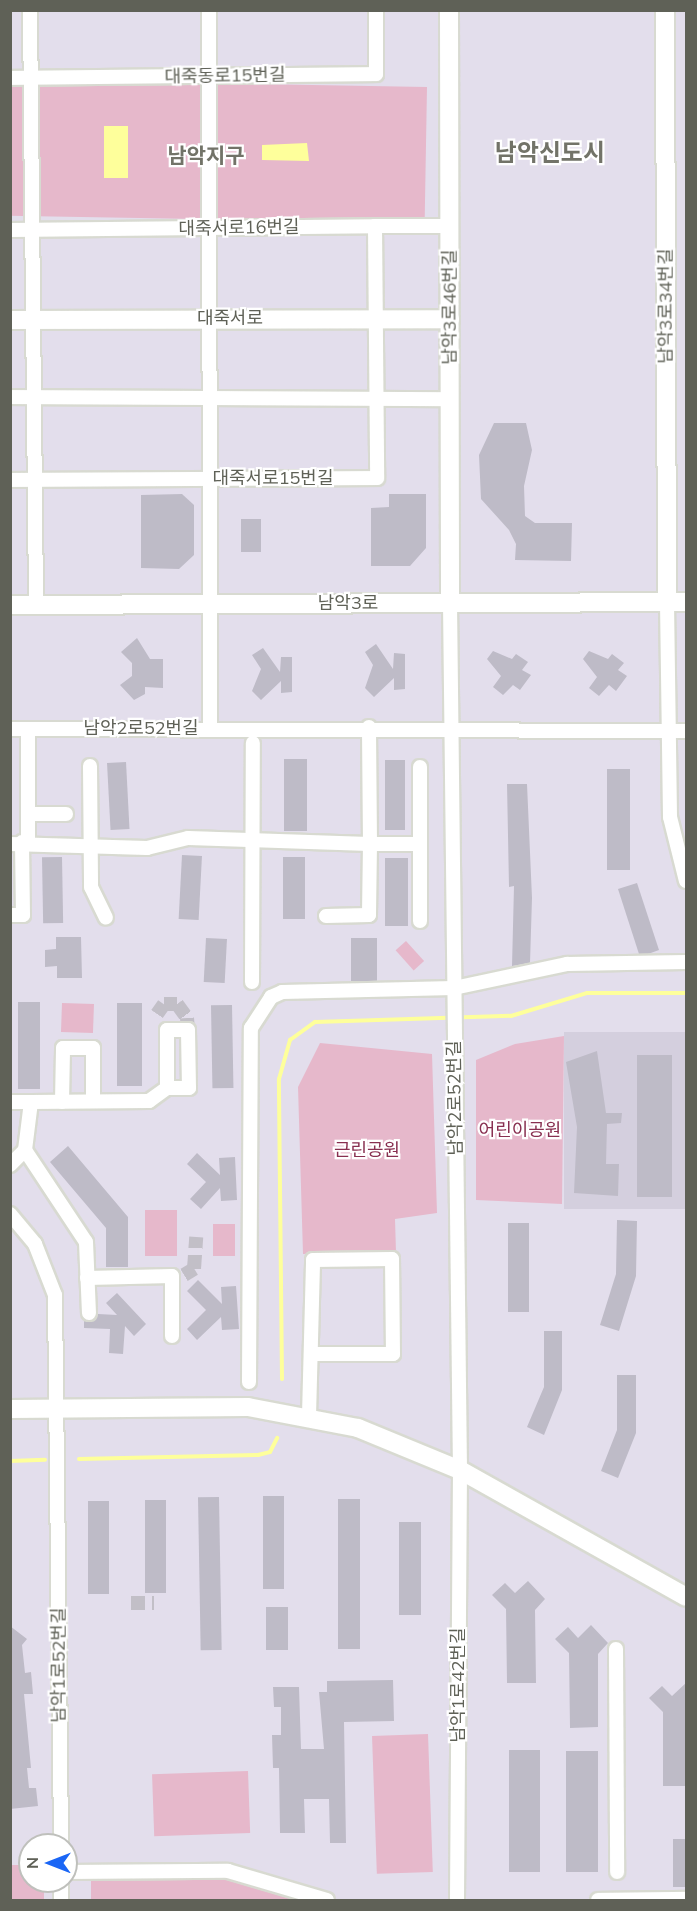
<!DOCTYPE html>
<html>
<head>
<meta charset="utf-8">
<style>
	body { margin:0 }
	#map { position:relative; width:697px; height:1911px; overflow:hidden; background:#e3deec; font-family:Mulish,"Noto Sans KR",sans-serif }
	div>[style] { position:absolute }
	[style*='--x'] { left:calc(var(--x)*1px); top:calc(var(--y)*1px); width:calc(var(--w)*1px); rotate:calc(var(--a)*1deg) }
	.education>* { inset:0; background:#d4cfde; transform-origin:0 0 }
	.green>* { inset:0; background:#e6b8cb; transform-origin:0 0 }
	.water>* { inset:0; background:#feff9b; transform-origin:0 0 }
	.stream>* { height:4px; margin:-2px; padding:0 2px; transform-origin:2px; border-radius:2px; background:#feff9b }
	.building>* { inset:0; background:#bebbc7; transform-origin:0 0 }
	.street-tunnel>* { height:14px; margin-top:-7px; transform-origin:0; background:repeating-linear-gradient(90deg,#c2bfc7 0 14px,transparent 0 21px) }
	.roads { filter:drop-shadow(2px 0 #d8dad1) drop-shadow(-2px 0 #d8dad1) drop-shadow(0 2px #d8dad1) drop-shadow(0 -2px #d8dad1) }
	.street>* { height:14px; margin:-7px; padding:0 7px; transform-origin:7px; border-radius:7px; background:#fff }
	.secondary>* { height:18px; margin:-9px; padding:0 9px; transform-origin:9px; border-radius:9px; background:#fff }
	span { translate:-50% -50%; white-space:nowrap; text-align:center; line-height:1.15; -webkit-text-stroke:4.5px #fff; paint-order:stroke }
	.street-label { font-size:18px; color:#5f6157 }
	.park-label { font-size:18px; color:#882f50 }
	.quarter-label { font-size:21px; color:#727368; font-weight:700 }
	.district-label { font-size:24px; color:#727368; font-weight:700 }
	.frame { position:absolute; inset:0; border:12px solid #5f6157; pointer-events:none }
	.north { position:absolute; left:18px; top:1833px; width:60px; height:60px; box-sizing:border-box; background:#fff; border:2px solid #bfc0bc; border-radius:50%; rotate:270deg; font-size:16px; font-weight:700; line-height:24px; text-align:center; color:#5f6157 }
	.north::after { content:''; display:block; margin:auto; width:21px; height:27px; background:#1b66f5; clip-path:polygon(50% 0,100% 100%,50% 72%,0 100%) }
</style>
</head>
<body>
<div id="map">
	<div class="education">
		<div style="left:686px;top:1032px;width:177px;height:122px;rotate:90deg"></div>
	</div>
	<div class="green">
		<div style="left:427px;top:87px;width:136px;height:416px;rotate:91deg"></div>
		<div style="left:406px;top:941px;width:27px;height:14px;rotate:48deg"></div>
		<div style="left:62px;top:1003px;width:32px;height:29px;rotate:2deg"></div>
		<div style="clip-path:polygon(564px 1036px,562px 1204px,476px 1200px,476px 1060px,515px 1044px)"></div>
		<div style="clip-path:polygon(320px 1043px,432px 1054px,437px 1213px,395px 1219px,396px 1252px,303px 1254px,298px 1087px)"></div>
		<div style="left:145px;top:1210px;width:32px;height:46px"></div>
		<div style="left:213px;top:1224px;width:22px;height:32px"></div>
		<div style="left:428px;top:1734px;width:138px;height:56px;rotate:88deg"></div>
		<div style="left:248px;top:1771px;width:62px;height:96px;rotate:88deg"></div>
		<div style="clip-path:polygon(11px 1865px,30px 1865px,30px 1881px,44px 1881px,44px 1900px,11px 1900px)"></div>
		<div style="clip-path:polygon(91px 1876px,241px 1879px,309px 1900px,91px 1900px)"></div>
	</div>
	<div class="water">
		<div style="left:104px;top:126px;width:24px;height:52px"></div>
		<div style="clip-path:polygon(307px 143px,309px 161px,262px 160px,262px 145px)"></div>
	</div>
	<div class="stream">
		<div style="--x:282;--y:1379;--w:300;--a:-90.6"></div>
		<div style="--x:279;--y:1079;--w:41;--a:-74.2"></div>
		<div style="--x:290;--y:1040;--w:31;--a:-36"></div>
		<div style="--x:315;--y:1022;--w:196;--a:-1.8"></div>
		<div style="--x:511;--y:1016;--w:79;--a:-16.8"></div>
		<div style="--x:587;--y:993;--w:99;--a:0"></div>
		<div style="--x:79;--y:1459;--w:179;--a:-1.3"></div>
		<div style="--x:258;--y:1455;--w:12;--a:-14"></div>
		<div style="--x:270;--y:1452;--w:16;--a:-63"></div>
		<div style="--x:10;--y:1461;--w:35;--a:-2"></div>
	</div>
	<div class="building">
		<div style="clip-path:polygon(494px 423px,526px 423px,532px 450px,524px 486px,525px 516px,535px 523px,572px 523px,571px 561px,515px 560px,516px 544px,509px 530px,481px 499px,479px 455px)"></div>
		<div style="clip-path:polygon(182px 494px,194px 505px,194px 555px,179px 569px,141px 568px,141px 495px)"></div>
		<div style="clip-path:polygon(389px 494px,426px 494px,426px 548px,410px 566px,371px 566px,371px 508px,389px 507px)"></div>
		<div style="left:241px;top:519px;width:20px;height:33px"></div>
		<div style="clip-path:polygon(137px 638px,150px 659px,163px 659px,163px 688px,145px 687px,145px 694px,134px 700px,120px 685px,132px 676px,132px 663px,121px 652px)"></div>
		<div style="clip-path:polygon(376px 644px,393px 669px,394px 653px,405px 654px,405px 689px,394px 690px,394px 678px,374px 697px,365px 688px,373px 665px,365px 652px)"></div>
		<div style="clip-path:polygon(263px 648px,280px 672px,281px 657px,292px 657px,292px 692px,281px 693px,281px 681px,261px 700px,252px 691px,261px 669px,252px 655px)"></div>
		<div style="clip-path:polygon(493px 651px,512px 659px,516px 654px,528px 662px,522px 670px,531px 675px,520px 690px,513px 685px,503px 695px,493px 687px,501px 676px,487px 659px)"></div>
		<div style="clip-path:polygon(589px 651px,608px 659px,612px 654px,624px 663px,618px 670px,627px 676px,616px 691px,609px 685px,599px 696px,589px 688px,597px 677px,583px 659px)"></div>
		<div style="left:284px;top:759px;width:23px;height:72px"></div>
		<div style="left:385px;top:760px;width:20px;height:70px"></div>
		<div style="left:126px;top:762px;width:67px;height:19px;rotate:87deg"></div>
		<div style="left:607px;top:769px;width:23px;height:101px"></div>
		<div style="clip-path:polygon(507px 784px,527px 784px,532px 898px,530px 963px,512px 966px,514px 886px,509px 887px)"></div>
		<div style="left:182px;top:855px;width:20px;height:64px;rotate:3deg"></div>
		<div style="left:62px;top:857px;width:66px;height:20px;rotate:89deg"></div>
		<div style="left:283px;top:857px;width:22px;height:62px"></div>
		<div style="left:385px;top:858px;width:23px;height:68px"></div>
		<div style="clip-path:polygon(637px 883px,659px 950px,648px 954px,639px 954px,618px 889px)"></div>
		<div style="clip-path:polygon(56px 937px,81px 937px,82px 978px,57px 978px,57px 966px,45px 967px,45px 950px,56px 949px)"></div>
		<div style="left:206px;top:938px;width:21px;height:44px;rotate:3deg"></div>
		<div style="left:351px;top:938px;width:26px;height:43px"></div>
		<div style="left:18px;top:1002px;width:22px;height:87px"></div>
		<div style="left:117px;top:1003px;width:25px;height:83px"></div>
		<div style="left:232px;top:1005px;width:83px;height:21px;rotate:89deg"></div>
		<div style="clip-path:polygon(597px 1051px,606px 1113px,622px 1113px,621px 1123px,607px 1124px,606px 1164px,619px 1164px,618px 1196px,574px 1193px,577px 1127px,566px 1062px)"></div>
		<div style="left:672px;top:1055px;width:142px;height:35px;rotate:90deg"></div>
		<div style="clip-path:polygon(68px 1146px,128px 1217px,128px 1267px,106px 1267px,106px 1228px,50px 1162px)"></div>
		<div style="clip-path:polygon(197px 1153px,220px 1175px,219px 1158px,235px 1157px,237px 1200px,221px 1201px,220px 1188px,201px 1209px,190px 1199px,206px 1182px,187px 1164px)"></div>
		<div style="clip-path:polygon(617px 1220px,637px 1221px,636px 1276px,619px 1331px,600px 1325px,616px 1274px)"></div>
		<div style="left:508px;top:1223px;width:21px;height:89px"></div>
		<div style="clip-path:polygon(198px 1280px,222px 1304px,221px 1287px,236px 1286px,239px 1329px,222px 1330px,221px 1317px,197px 1340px,187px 1329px,206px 1310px,187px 1291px)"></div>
		<div style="clip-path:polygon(117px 1293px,146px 1324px,134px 1336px,125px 1326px,123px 1354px,109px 1353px,110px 1329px,84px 1328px,84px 1321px,93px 1321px,98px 1314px,117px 1315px,106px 1303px)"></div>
		<div style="clip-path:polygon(544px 1331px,562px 1331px,562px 1390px,544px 1435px,527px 1427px,544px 1387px)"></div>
		<div style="clip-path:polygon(617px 1375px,636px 1375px,636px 1433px,618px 1478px,601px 1471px,617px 1430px)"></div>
		<div style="left:263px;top:1496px;width:21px;height:93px"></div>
		<div style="left:219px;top:1497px;width:153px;height:21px;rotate:89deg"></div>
		<div style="left:338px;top:1499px;width:22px;height:150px"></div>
		<div style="left:145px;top:1500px;width:21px;height:93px"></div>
		<div style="left:88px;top:1501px;width:21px;height:93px"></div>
		<div style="left:399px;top:1522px;width:22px;height:93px"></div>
		<div style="clip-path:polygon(528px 1581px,545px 1599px,535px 1610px,536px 1683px,507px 1683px,506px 1609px,492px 1595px,505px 1583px,515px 1593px)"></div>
		<div style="left:266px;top:1607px;width:22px;height:43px"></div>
		<div style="clip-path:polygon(591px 1625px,608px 1643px,598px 1654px,598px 1727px,570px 1728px,569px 1653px,555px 1639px,568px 1627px,578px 1638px)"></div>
		<div style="clip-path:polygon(10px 1626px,27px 1639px,22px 1645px,25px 1673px,31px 1672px,33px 1694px,24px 1694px,31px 1768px,27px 1768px,29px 1788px,36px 1788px,38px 1806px,10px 1809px)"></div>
		<div style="clip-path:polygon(393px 1680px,394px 1721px,344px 1722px,346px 1843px,330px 1843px,329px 1799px,304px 1799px,305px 1833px,280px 1833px,279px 1768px,273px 1768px,272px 1735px,281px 1735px,281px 1707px,274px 1707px,273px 1687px,299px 1687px,301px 1749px,324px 1749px,319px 1692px,327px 1692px,327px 1681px)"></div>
		<div style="clip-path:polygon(687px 1682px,687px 1786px,663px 1786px,663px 1712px,649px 1698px,662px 1686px,672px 1696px)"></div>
		<div style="left:509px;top:1750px;width:31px;height:122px"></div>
		<div style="left:566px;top:1751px;width:32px;height:121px"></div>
		<div style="left:673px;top:1839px;width:14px;height:48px"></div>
	</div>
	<div class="street-tunnel">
		<div style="--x:157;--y:1014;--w:12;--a:-55"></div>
		<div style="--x:164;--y:1004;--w:13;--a:0"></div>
		<div style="--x:177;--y:1004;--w:17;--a:54"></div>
		<div style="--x:187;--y:1018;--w:12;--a:85"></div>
		<div style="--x:184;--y:1275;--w:12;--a:-31"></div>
		<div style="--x:194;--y:1269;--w:32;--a:-86"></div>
		<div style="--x:131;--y:1603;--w:23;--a:0"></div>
	</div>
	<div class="roads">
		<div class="street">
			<div style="--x:30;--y:10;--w:595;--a:89.42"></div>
			<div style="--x:209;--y:10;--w:718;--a:89.92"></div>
			<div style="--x:10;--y:78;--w:366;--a:-0.6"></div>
			<div style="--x:376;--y:74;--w:64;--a:-90"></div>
			<div style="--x:375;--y:226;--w:75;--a:0"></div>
			<div style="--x:10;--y:230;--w:365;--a:-0.6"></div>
			<div style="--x:375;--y:226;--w:252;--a:89.5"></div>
			<div style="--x:377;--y:478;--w:367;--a:179.7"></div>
			<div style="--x:10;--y:397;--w:440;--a:0.3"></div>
			<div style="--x:667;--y:602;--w:215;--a:89.2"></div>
			<div style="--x:670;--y:817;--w:66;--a:76"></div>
			<div style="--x:450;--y:603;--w:867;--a:89.34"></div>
			<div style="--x:460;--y:1470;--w:430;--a:90.4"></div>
			<div style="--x:10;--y:729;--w:676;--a:0.17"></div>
			<div style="--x:90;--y:766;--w:121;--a:89.5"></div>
			<div style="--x:91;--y:887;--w:34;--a:64"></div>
			<div style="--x:420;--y:767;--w:77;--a:90"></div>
			<div style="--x:28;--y:814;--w:38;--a:0"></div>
			<div style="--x:28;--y:841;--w:112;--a:-90"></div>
			<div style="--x:10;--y:844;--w:137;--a:1.7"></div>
			<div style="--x:147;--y:848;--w:42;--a:-13.7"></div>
			<div style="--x:188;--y:838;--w:182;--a:1.9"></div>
			<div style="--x:370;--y:844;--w:117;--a:-90.5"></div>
			<div style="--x:10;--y:915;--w:13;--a:0"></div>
			<div style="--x:23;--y:915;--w:73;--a:-90.8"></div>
			<div style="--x:326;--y:916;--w:43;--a:-1.3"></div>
			<div style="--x:369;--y:915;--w:71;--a:-89.2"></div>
			<div style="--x:370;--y:844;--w:50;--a:0"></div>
			<div style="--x:420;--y:844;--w:77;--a:90"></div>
			<div style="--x:252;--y:982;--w:239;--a:-89.8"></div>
			<div style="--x:10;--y:1102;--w:21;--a:0"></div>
			<div style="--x:62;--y:1102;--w:54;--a:-88.9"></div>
			<div style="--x:63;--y:1048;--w:30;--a:0"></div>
			<div style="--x:93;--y:1048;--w:53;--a:90"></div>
			<div style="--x:25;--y:1150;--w:110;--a:56.5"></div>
			<div style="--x:86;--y:1242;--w:71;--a:87.6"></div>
			<div style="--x:10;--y:1165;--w:21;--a:-45"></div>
			<div style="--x:25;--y:1150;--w:48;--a:-82.9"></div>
			<div style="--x:31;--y:1102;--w:118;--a:-0.5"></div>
			<div style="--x:149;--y:1101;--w:22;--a:-36"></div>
			<div style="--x:167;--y:1088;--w:22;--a:0"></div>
			<div style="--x:189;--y:1088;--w:58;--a:-91"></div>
			<div style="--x:188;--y:1030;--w:21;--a:180"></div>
			<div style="--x:167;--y:1030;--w:58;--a:90"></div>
			<div style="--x:10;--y:1214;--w:39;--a:50"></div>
			<div style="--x:35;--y:1244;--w:55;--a:68.6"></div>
			<div style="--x:55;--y:1295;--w:550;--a:89.37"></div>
			<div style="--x:87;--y:1278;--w:85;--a:-1.3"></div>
			<div style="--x:172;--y:1276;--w:60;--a:90"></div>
			<div style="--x:249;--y:1382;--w:354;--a:-89.7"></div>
			<div style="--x:251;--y:1028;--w:37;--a:-57"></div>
			<div style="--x:271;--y:997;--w:12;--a:-24"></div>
			<div style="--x:282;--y:992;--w:172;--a:-1.3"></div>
			<div style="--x:454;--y:988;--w:116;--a:-12"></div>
			<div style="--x:567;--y:964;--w:119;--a:-1"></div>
			<div style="--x:309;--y:1416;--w:156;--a:-88.5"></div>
			<div style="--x:313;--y:1260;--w:79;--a:-0.7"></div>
			<div style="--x:392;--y:1259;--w:95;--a:89.4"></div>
			<div style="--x:393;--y:1354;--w:80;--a:180"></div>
			<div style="--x:616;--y:1649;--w:223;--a:89.7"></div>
			<div style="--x:66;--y:1872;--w:162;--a:-0.4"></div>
			<div style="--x:228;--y:1871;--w:103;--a:16.3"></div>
			<div style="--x:61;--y:1881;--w:19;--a:90"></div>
			<div style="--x:598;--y:1900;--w:88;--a:-0.7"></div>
		</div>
		<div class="secondary">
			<div style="--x:449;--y:10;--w:593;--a:89.9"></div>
			<div style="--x:665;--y:10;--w:592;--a:89.81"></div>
			<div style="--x:10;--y:320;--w:440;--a:-0.1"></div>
			<div style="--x:10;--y:605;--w:676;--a:-0.25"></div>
			<div style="--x:10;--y:1409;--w:238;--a:-0.5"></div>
			<div style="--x:248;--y:1407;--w:112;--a:10.8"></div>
			<div style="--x:358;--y:1428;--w:110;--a:22.4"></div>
			<div style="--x:460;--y:1470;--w:259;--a:29.3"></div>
		</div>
	</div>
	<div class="street-label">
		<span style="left:225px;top:76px;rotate:-1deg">대죽동로15번길</span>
		<span style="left:239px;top:228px;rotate:-1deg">대죽서로16번길</span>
		<span style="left:666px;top:306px;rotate:-90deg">남악3로34번길</span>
		<span style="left:450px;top:307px;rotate:-90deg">남악3로46번길</span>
		<span style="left:230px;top:318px">대죽서로</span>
		<span style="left:273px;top:478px">대죽서로15번길</span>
		<span style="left:348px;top:603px">남악3로</span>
		<span style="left:141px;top:728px">남악2로52번길</span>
		<span style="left:455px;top:1098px;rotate:-91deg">남악2로52번길</span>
		<span style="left:59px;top:1665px;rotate:-90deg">남악1로52번길</span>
		<span style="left:458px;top:1685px;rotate:-90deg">남악1로42번길</span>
	</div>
	<div class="park-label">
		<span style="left:520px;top:1130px">어린이공원</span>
		<span style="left:367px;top:1150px">근린공원</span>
	</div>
	<div class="quarter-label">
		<span style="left:206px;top:155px">남악지구</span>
	</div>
	<div class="district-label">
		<span style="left:550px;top:153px">남악신도시</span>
	</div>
	<div class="frame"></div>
	<div class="north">N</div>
</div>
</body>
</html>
